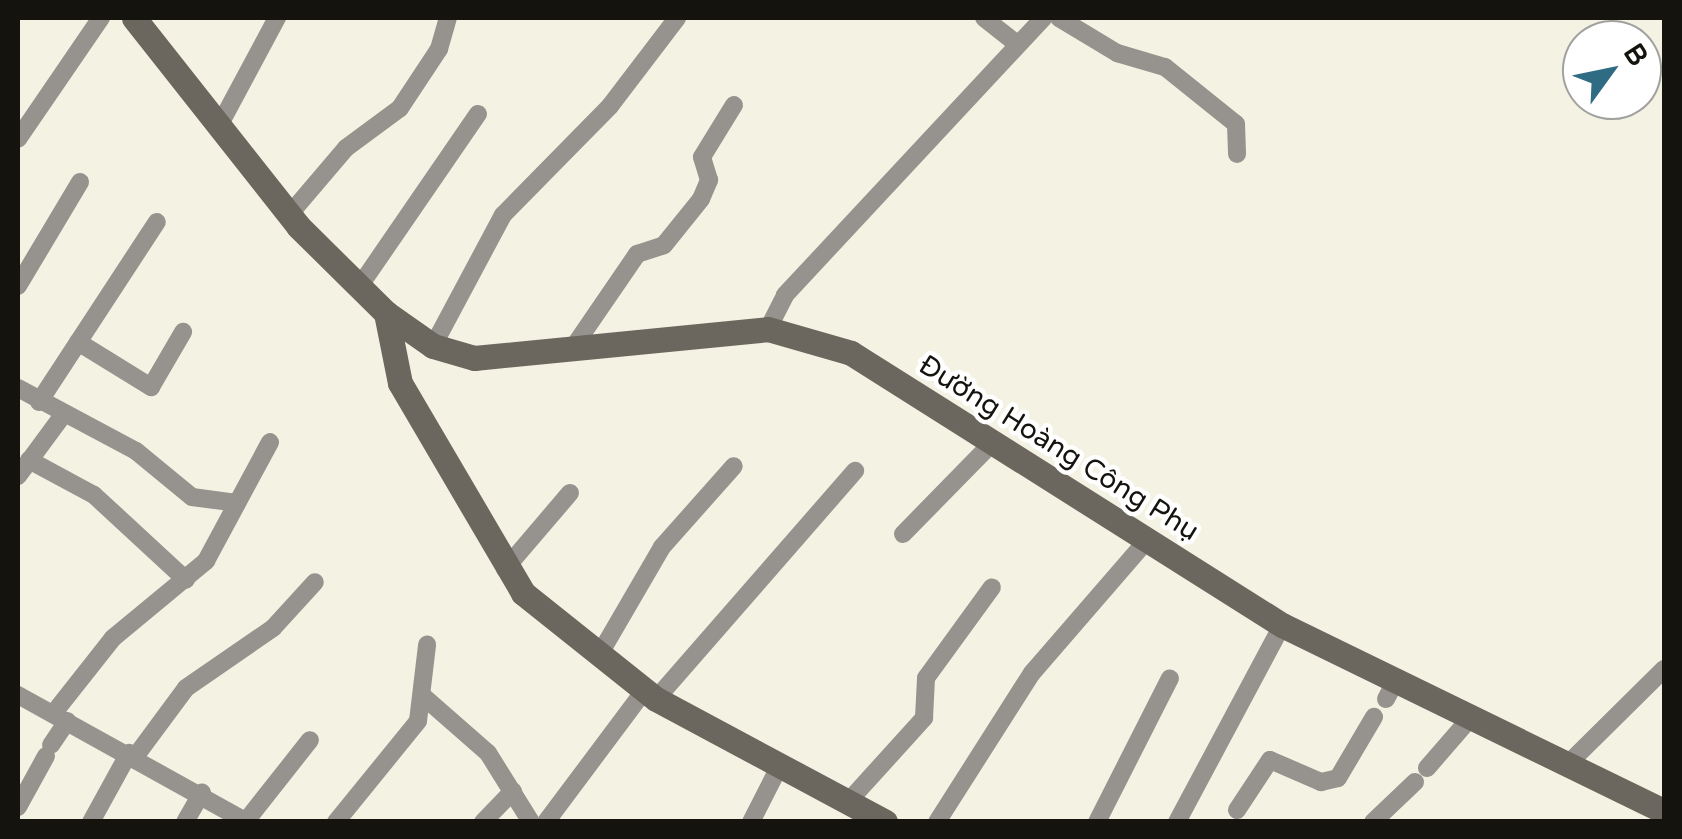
<!DOCTYPE html>
<html>
<head>
<meta charset="utf-8">
<style>
	body { margin:0 }
	#map { position:relative; width:1682px; height:839px; overflow:hidden; background:#f4f2e3; font-family:"Varela Round",sans-serif }
	div>[style] { position:absolute }
	[style*='--x'] { left:calc(var(--x)*1px); top:calc(var(--y)*1px); width:calc(var(--w)*1px); rotate:calc(var(--a)*1deg) }
	.street>* { height:18px; margin:-9px; padding:0 9px; transform-origin:9px; border-radius:9px; background:#96938e }
	.secondary>* { height:25px; margin:-12.5px; padding:0 12.5px; transform-origin:12.5px; border-radius:12.5px; background:#6b675f }
	span { translate:-50% -50%; white-space:nowrap; text-align:center; line-height:1.15; -webkit-text-stroke:9px #fff; paint-order:stroke }
	.street-label { font-size:28px; color:#14130e }
	.frame { position:absolute; inset:0; border:20px solid #14130e; pointer-events:none }
	.north { position:absolute; left:1562px; top:20px; width:100px; height:100px; box-sizing:border-box; background:#fff; border:2px solid #a1a19f; border-radius:50%; rotate:57deg; font-size:28px; font-weight:700; line-height:40px; text-align:center; color:#14130e }
	.north::after { content:''; display:block; margin:auto; width:35px; height:45px; background:#306b84; clip-path:polygon(50% 0,100% 100%,50% 72%,0 100%) }
</style>
</head>
<body>
<div id="map">
	<div class="street">
		<div style="--x:984;--y:18;--w:42;--a:38.2"></div>
		<div style="--x:1059;--y:18;--w:68;--a:31.1"></div>
		<div style="--x:1117;--y:53;--w:50;--a:16.3"></div>
		<div style="--x:1165;--y:67;--w:91;--a:38.8"></div>
		<div style="--x:1236;--y:124;--w:30;--a:88"></div>
		<div style="--x:219;--y:126;--w:123;--a:-61.8"></div>
		<div style="--x:18;--y:139;--w:147;--a:-55.6"></div>
		<div style="--x:289;--y:215;--w:88;--a:-49.6"></div>
		<div style="--x:346;--y:148;--w:67;--a:-36.5"></div>
		<div style="--x:400;--y:108;--w:71;--a:-56.5"></div>
		<div style="--x:439;--y:49;--w:32;--a:-74"></div>
		<div style="--x:18;--y:286;--w:121;--a:-59.2"></div>
		<div style="--x:359;--y:287;--w:210;--a:-55.5"></div>
		<div style="--x:768;--y:329;--w:38;--a:-63"></div>
		<div style="--x:785;--y:295;--w:379;--a:-47"></div>
		<div style="--x:78;--y:342;--w:86;--a:31.7"></div>
		<div style="--x:151;--y:387;--w:64;--a:-59.8"></div>
		<div style="--x:433;--y:346;--w:149;--a:-61.9"></div>
		<div style="--x:503;--y:215;--w:153;--a:-45.5"></div>
		<div style="--x:610;--y:106;--w:111;--a:-52.7"></div>
		<div style="--x:570;--y:352;--w:119;--a:-55.6"></div>
		<div style="--x:637;--y:254;--w:28;--a:-18"></div>
		<div style="--x:664;--y:245;--w:59;--a:-51.2"></div>
		<div style="--x:701;--y:199;--w:21;--a:-67"></div>
		<div style="--x:709;--y:180;--w:24;--a:-107"></div>
		<div style="--x:702;--y:157;--w:61;--a:-58.4"></div>
		<div style="--x:18;--y:388;--w:134;--a:28.1"></div>
		<div style="--x:136;--y:451;--w:72;--a:39.4"></div>
		<div style="--x:192;--y:497;--w:45;--a:7.6"></div>
		<div style="--x:39;--y:402;--w:215;--a:-56.8"></div>
		<div style="--x:29;--y:460;--w:74;--a:28.3"></div>
		<div style="--x:94;--y:495;--w:125;--a:42.7"></div>
		<div style="--x:18;--y:476;--w:76;--a:-53.6"></div>
		<div style="--x:903;--y:534;--w:130;--a:-45.6"></div>
		<div style="--x:505;--y:569;--w:100;--a:-49.5"></div>
		<div style="--x:598;--y:657;--w:127;--a:-59.8"></div>
		<div style="--x:662;--y:547;--w:108;--a:-48.4"></div>
		<div style="--x:18;--y:695;--w:262;--a:29"></div>
		<div style="--x:424;--y:697;--w:85;--a:41.2"></div>
		<div style="--x:488;--y:753;--w:81;--a:58.1"></div>
		<div style="--x:656;--y:699;--w:303;--a:-48.9"></div>
		<div style="--x:1386;--y:699;--w:21;--a:-62"></div>
		<div style="--x:53;--y:714;--w:97;--a:-51.7"></div>
		<div style="--x:113;--y:638;--w:121;--a:-39.6"></div>
		<div style="--x:206;--y:561;--w:135;--a:-61.7"></div>
		<div style="--x:51;--y:745;--w:29;--a:-56"></div>
		<div style="--x:135;--y:757;--w:86;--a:-53.5"></div>
		<div style="--x:186;--y:688;--w:106;--a:-34.6"></div>
		<div style="--x:273;--y:628;--w:62;--a:-47.6"></div>
		<div style="--x:1569;--y:763;--w:134;--a:-44.7"></div>
		<div style="--x:1427;--y:768;--w:69;--a:-49.1"></div>
		<div style="--x:847;--y:803;--w:115;--a:-47.8"></div>
		<div style="--x:924;--y:718;--w:40;--a:-87.1"></div>
		<div style="--x:926;--y:678;--w:112;--a:-54"></div>
		<div style="--x:18;--y:807;--w:58;--a:-61.2"></div>
		<div style="--x:1237;--y:810;--w:60;--a:-56.6"></div>
		<div style="--x:1270;--y:760;--w:56;--a:23.3"></div>
		<div style="--x:1321;--y:782;--w:17;--a:-13"></div>
		<div style="--x:1338;--y:778;--w:71;--a:-59.5"></div>
		<div style="--x:246;--y:821;--w:103;--a:-51.7"></div>
		<div style="--x:91;--y:822;--w:79;--a:-61.2"></div>
		<div style="--x:185;--y:822;--w:34;--a:-60"></div>
		<div style="--x:336;--y:822;--w:130;--a:-50.9"></div>
		<div style="--x:418;--y:721;--w:77;--a:-83.2"></div>
		<div style="--x:483;--y:822;--w:43;--a:-45.9"></div>
		<div style="--x:546;--y:822;--w:164;--a:-53.2"></div>
		<div style="--x:751;--y:822;--w:62;--a:-63"></div>
		<div style="--x:937;--y:822;--w:177;--a:-57.5"></div>
		<div style="--x:1032;--y:673;--w:177;--a:-49.1"></div>
		<div style="--x:1097;--y:822;--w:161;--a:-63.1"></div>
		<div style="--x:1177;--y:822;--w:223;--a:-61.9"></div>
		<div style="--x:1373;--y:822;--w:58;--a:-43.6"></div>
	</div>
	<div class="secondary">
		<div style="--x:134;--y:18;--w:265;--a:51.7"></div>
		<div style="--x:298;--y:226;--w:124;--a:44.7"></div>
		<div style="--x:386;--y:313;--w:71;--a:78.7"></div>
		<div style="--x:400;--y:383;--w:243;--a:59.6"></div>
		<div style="--x:523;--y:593;--w:170;--a:38.6"></div>
		<div style="--x:656;--y:699;--w:260;--a:28.2"></div>
		<div style="--x:386;--y:313;--w:57;--a:35.1"></div>
		<div style="--x:433;--y:346;--w:43;--a:16.3"></div>
		<div style="--x:474;--y:358;--w:295;--a:-5.6"></div>
		<div style="--x:768;--y:329;--w:86;--a:16.1"></div>
		<div style="--x:851;--y:353;--w:510;--a:32.26"></div>
		<div style="--x:1282;--y:625;--w:425;--a:26"></div>
	</div>
	<div class="street-label">
		<span style="left:1059px;top:448px;rotate:32deg">Đường Hoàng Công Phụ</span>
	</div>
	<div class="frame"></div>
	<div class="north">B</div>
</div>
</body>
</html>
